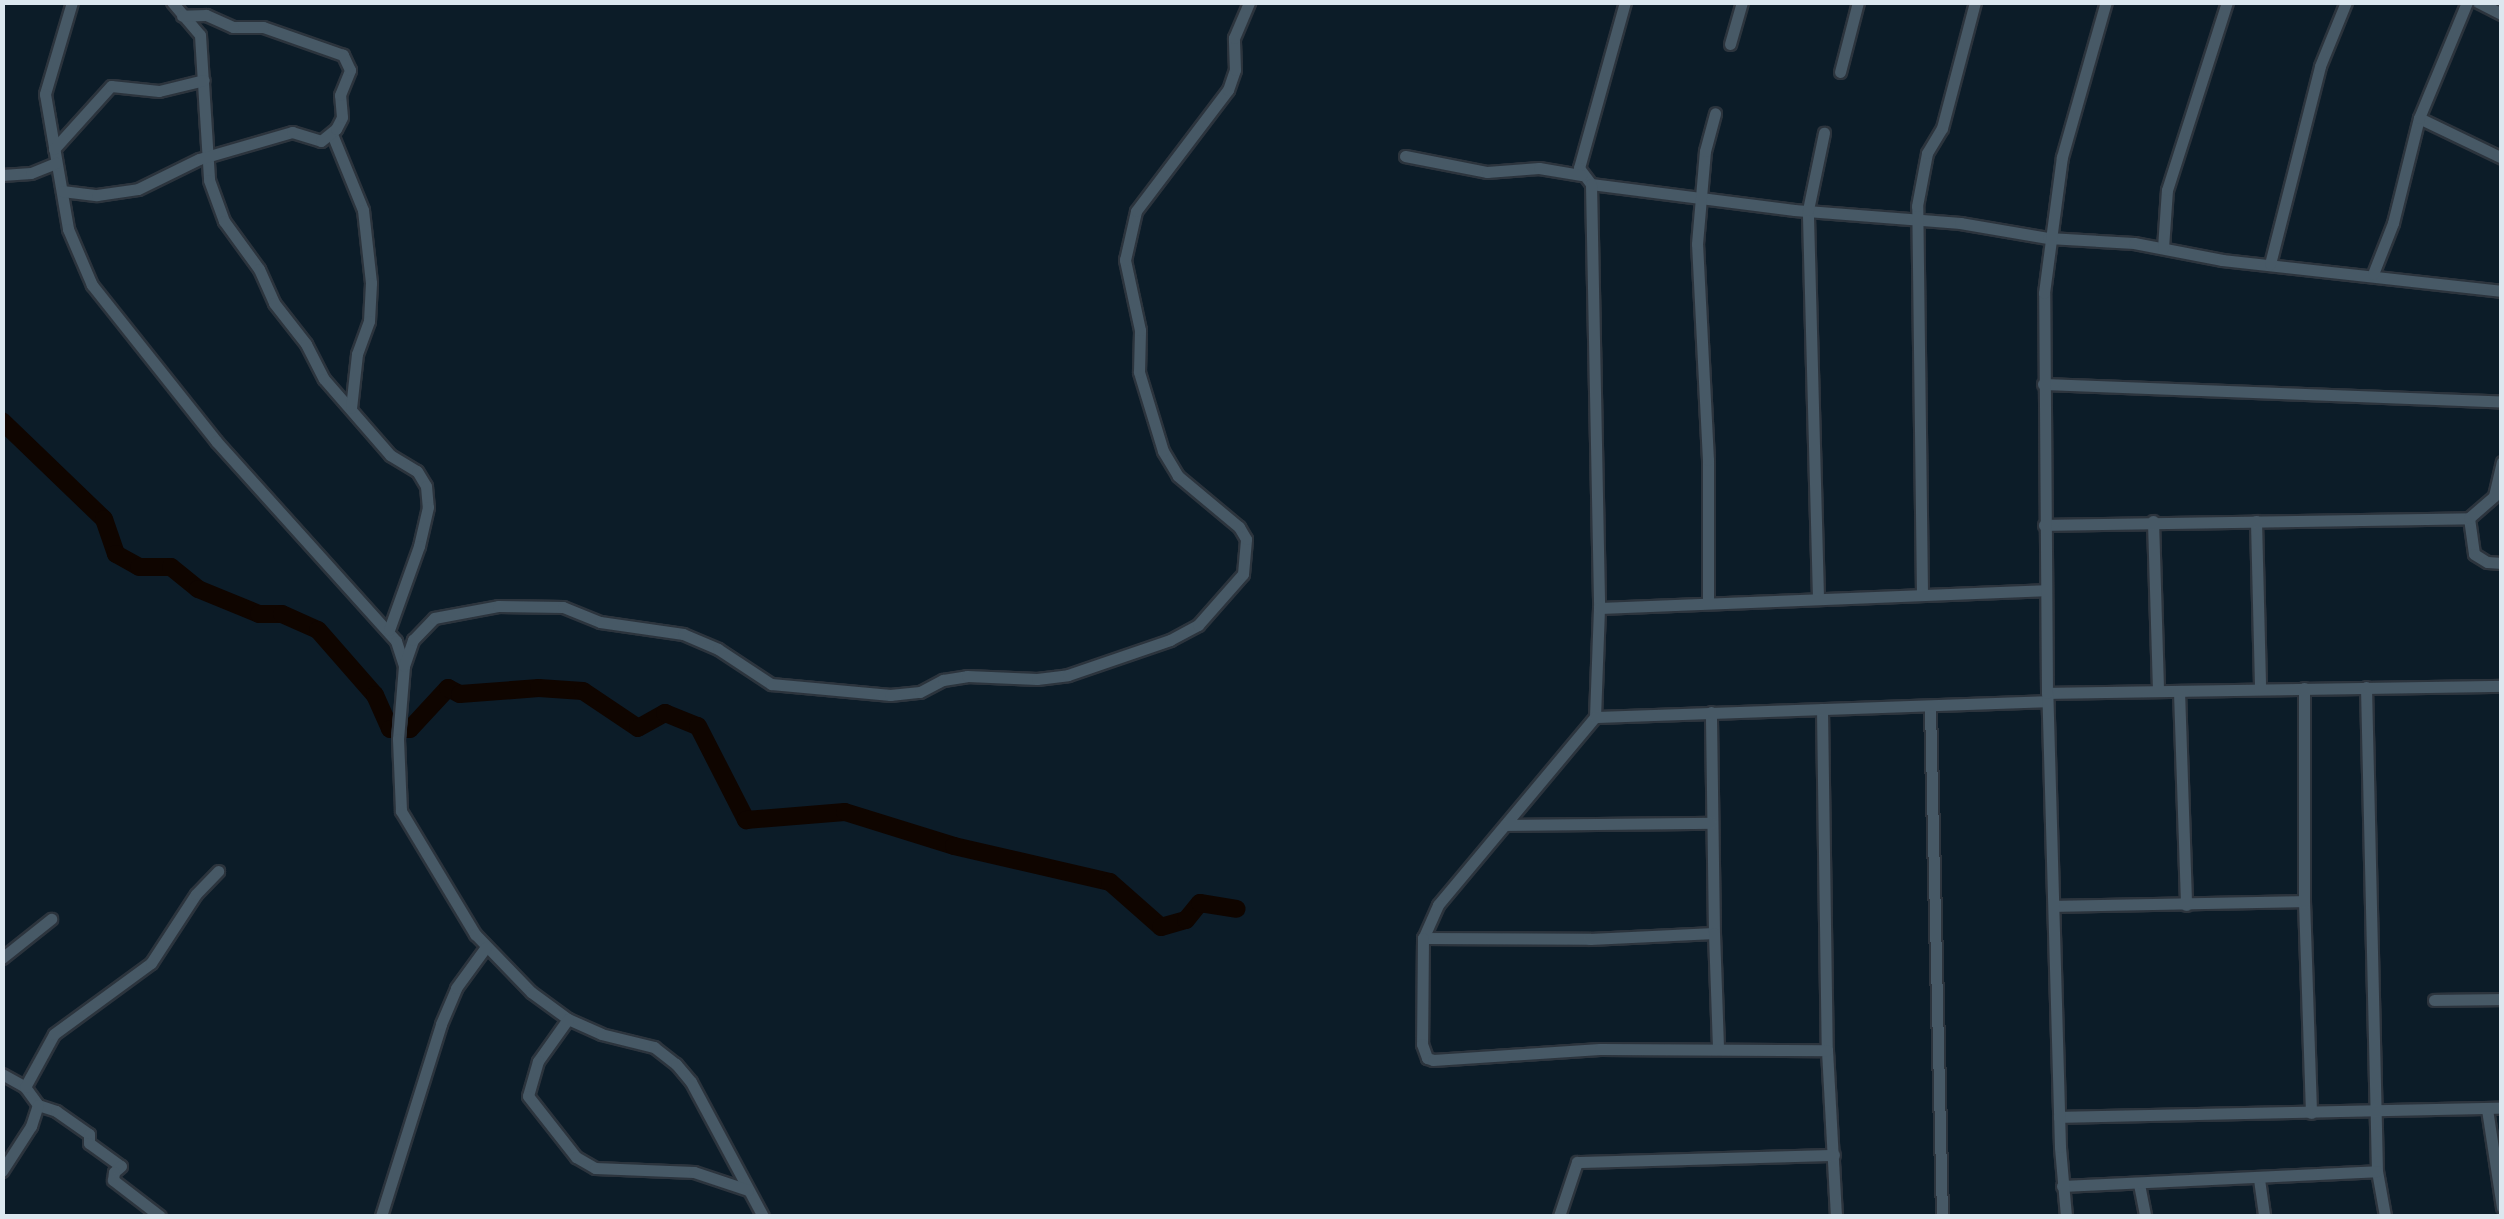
<!DOCTYPE html>
<html>
<head>
<meta charset="utf-8">
<style>
	body { margin:0 }
	#map { position:relative; width:2504px; height:1219px; overflow:hidden; background:#0c1c28; font-family:Roboto,sans-serif }
	div>[style] { position:absolute }
	[style*='--x'] { left:calc(var(--x)*1px); top:calc(var(--y)*1px); width:calc(var(--w)*1px); rotate:calc(var(--a)*1deg) }
	.river>* { height:18px; margin:-9px; padding:0 9px; transform-origin:9px; border-radius:9px; background:#0f0500 }
	.roads { filter:drop-shadow(2px 0 #2c343d) drop-shadow(-2px 0 #2c343d) drop-shadow(0 2px #2c343d) drop-shadow(0 -2px #2c343d) }
	.minor>* { height:11px; margin:-5.5px; padding:0 5.5px; transform-origin:5.5px; border-radius:5.5px; background:#475966 }
	span { translate:-50% -50%; white-space:nowrap; text-align:center; line-height:1.15; -webkit-text-stroke:9px #0c1c28; paint-order:stroke }
	.frame { position:absolute; inset:0; border:5px solid #dce7ef; pointer-events:none }
</style>
</head>
<body>
<div id="map">
	<div class="river">
		<div style="--x:2;--y:421;--w:141;--a:43.9"></div>
		<div style="--x:104;--y:519;--w:37;--a:71"></div>
		<div style="--x:116;--y:554;--w:26;--a:29"></div>
		<div style="--x:139;--y:567;--w:32;--a:0"></div>
		<div style="--x:171;--y:567;--w:35;--a:39"></div>
		<div style="--x:198;--y:589;--w:66;--a:22.3"></div>
		<div style="--x:259;--y:614;--w:23;--a:0"></div>
		<div style="--x:282;--y:614;--w:39;--a:24"></div>
		<div style="--x:318;--y:630;--w:86;--a:48.8"></div>
		<div style="--x:375;--y:695;--w:37;--a:66"></div>
		<div style="--x:390;--y:729;--w:20;--a:0"></div>
		<div style="--x:410;--y:729;--w:56;--a:-47.2"></div>
		<div style="--x:448;--y:688;--w:13;--a:27"></div>
		<div style="--x:460;--y:694;--w:79;--a:-4.3"></div>
		<div style="--x:539;--y:688;--w:44;--a:3.9"></div>
		<div style="--x:583;--y:691;--w:66;--a:33.9"></div>
		<div style="--x:638;--y:728;--w:31;--a:-29"></div>
		<div style="--x:665;--y:713;--w:35;--a:22"></div>
		<div style="--x:698;--y:726;--w:106;--a:62.9"></div>
		<div style="--x:746;--y:820;--w:99;--a:-4.6"></div>
		<div style="--x:845;--y:812;--w:114;--a:17.3"></div>
		<div style="--x:954;--y:846;--w:160;--a:13"></div>
		<div style="--x:1110;--y:882;--w:68;--a:41.4"></div>
		<div style="--x:1161;--y:927;--w:26;--a:-16"></div>
		<div style="--x:1186;--y:920;--w:22;--a:-51"></div>
		<div style="--x:1200;--y:903;--w:37;--a:9"></div>
	</div>
	<div class="roads">
		<div class="minor">
			<div style="--x:72;--y:2;--w:96;--a:106.4"></div>
			<div style="--x:45;--y:94;--w:137;--a:80.3"></div>
			<div style="--x:68;--y:229;--w:61;--a:66.8"></div>
			<div style="--x:92;--y:285;--w:199;--a:51.5"></div>
			<div style="--x:216;--y:441;--w:269;--a:48"></div>
			<div style="--x:396;--y:641;--w:26;--a:72"></div>
			<div style="--x:404;--y:666;--w:73;--a:94.7"></div>
			<div style="--x:398;--y:739;--w:72;--a:87.6"></div>
			<div style="--x:401;--y:811;--w:144;--a:59"></div>
			<div style="--x:475;--y:934;--w:81;--a:46"></div>
			<div style="--x:531;--y:992;--w:46;--a:36.1"></div>
			<div style="--x:568;--y:1019;--w:36;--a:24"></div>
			<div style="--x:601;--y:1034;--w:55;--a:13.8"></div>
			<div style="--x:654;--y:1047;--w:28;--a:38"></div>
			<div style="--x:676;--y:1064;--w:23;--a:50"></div>
			<div style="--x:691;--y:1082;--w:152;--a:61.8"></div>
			<div style="--x:172;--y:2;--w:43;--a:49.7"></div>
			<div style="--x:200;--y:35;--w:145;--a:86.4"></div>
			<div style="--x:209;--y:180;--w:44;--a:69.9"></div>
			<div style="--x:224;--y:221;--w:59;--a:53.9"></div>
			<div style="--x:259;--y:269;--w:37;--a:66"></div>
			<div style="--x:274;--y:303;--w:52;--a:52"></div>
			<div style="--x:306;--y:344;--w:39;--a:63"></div>
			<div style="--x:324;--y:379;--w:101;--a:49"></div>
			<div style="--x:390;--y:455;--w:31;--a:31"></div>
			<div style="--x:417;--y:471;--w:17;--a:59"></div>
			<div style="--x:426;--y:486;--w:21;--a:85"></div>
			<div style="--x:428;--y:507;--w:40;--a:103"></div>
			<div style="--x:419;--y:546;--w:89;--a:109.7"></div>
			<div style="--x:1625;--y:2;--w:172;--a:105.5"></div>
			<div style="--x:1579;--y:168;--w:20;--a:53"></div>
			<div style="--x:1591;--y:184;--w:205;--a:7.3"></div>
			<div style="--x:1794;--y:210;--w:167;--a:4.5"></div>
			<div style="--x:1960;--y:223;--w:89;--a:9.7"></div>
			<div style="--x:2048;--y:238;--w:86;--a:3.3"></div>
			<div style="--x:2134;--y:243;--w:90;--a:10.9"></div>
			<div style="--x:2222;--y:260;--w:282;--a:6.3"></div>
			<div style="--x:2478;--y:2;--w:27;--a:27"></div>
			<div style="--x:1730;--y:44;--w:44;--a:-74.1"></div>
			<div style="--x:1840;--y:72;--w:72;--a:-75.6"></div>
			<div style="--x:2419;--y:118;--w:92;--a:25.7"></div>
			<div style="--x:332;--y:134;--w:82;--a:67.8"></div>
			<div style="--x:363;--y:210;--w:73;--a:83.7"></div>
			<div style="--x:371;--y:283;--w:38;--a:93"></div>
			<div style="--x:369;--y:321;--w:35;--a:110"></div>
			<div style="--x:357;--y:354;--w:54;--a:96.3"></div>
			<div style="--x:54;--y:149;--w:85;--a:-47.9"></div>
			<div style="--x:111;--y:86;--w:48;--a:5.9"></div>
			<div style="--x:159;--y:91;--w:46;--a:-13.7"></div>
			<div style="--x:1405;--y:156;--w:84;--a:11"></div>
			<div style="--x:1487;--y:172;--w:52;--a:-4.4"></div>
			<div style="--x:1539;--y:168;--w:43;--a:9.5"></div>
			<div style="--x:2;--y:175;--w:29;--a:-4"></div>
			<div style="--x:31;--y:173;--w:27;--a:-22"></div>
			<div style="--x:1591;--y:184;--w:424;--a:88.9"></div>
			<div style="--x:1599;--y:608;--w:109;--a:92.1"></div>
			<div style="--x:1595;--y:717;--w:245;--a:129.9"></div>
			<div style="--x:1438;--y:905;--w:36;--a:114"></div>
			<div style="--x:1423;--y:938;--w:167;--a:0.3"></div>
			<div style="--x:1590;--y:939;--w:124;--a:-2.8"></div>
			<div style="--x:1714;--y:933;--w:221;--a:-90.8"></div>
			<div style="--x:62;--y:191;--w:35;--a:7"></div>
			<div style="--x:97;--y:195;--w:41;--a:-8.3"></div>
			<div style="--x:138;--y:189;--w:68;--a:-26.2"></div>
			<div style="--x:199;--y:159;--w:97;--a:-16.2"></div>
			<div style="--x:292;--y:132;--w:30;--a:17"></div>
			<div style="--x:321;--y:141;--w:19;--a:-39"></div>
			<div style="--x:336;--y:129;--w:13;--a:-63"></div>
			<div style="--x:342;--y:117;--w:22;--a:-95"></div>
			<div style="--x:340;--y:95;--w:27;--a:-68"></div>
			<div style="--x:350;--y:70;--w:17;--a:-115"></div>
			<div style="--x:343;--y:55;--w:85;--a:-160.7"></div>
			<div style="--x:263;--y:27;--w:30;--a:180"></div>
			<div style="--x:233;--y:27;--w:30;--a:-156"></div>
			<div style="--x:206;--y:15;--w:24;--a:178"></div>
			<div style="--x:2163;--y:248;--w:58;--a:-86.1"></div>
			<div style="--x:2167;--y:190;--w:197;--a:-72.3"></div>
			<div style="--x:2270;--y:264;--w:204;--a:-75.8"></div>
			<div style="--x:2320;--y:66;--w:69;--a:-67.9"></div>
			<div style="--x:2373;--y:274;--w:55;--a:-68.6"></div>
			<div style="--x:2393;--y:223;--w:108;--a:-76.1"></div>
			<div style="--x:2419;--y:118;--w:126;--a:-67.5"></div>
			<div style="--x:2043;--y:384;--w:459;--a:2.2"></div>
			<div style="--x:2469;--y:518;--w:36;--a:82"></div>
			<div style="--x:2474;--y:554;--w:15;--a:32"></div>
			<div style="--x:2487;--y:562;--w:15;--a:4"></div>
			<div style="--x:2153;--y:521;--w:170;--a:88.3"></div>
			<div style="--x:2256;--y:521;--w:167;--a:88.6"></div>
			<div style="--x:2044;--y:525;--w:425;--a:-0.9"></div>
			<div style="--x:2469;--y:518;--w:33;--a:-41"></div>
			<div style="--x:2494;--y:496;--w:35;--a:-77"></div>
			<div style="--x:1922;--y:594;--w:388;--a:-90.7"></div>
			<div style="--x:1917;--y:206;--w:54;--a:-79.3"></div>
			<div style="--x:1927;--y:153;--w:29;--a:-59"></div>
			<div style="--x:1942;--y:128;--w:130;--a:-75.3"></div>
			<div style="--x:1818;--y:598;--w:388;--a:-91.5"></div>
			<div style="--x:1808;--y:210;--w:79;--a:-78.3"></div>
			<div style="--x:1708;--y:603;--w:143;--a:-90"></div>
			<div style="--x:1708;--y:460;--w:216;--a:-92.9"></div>
			<div style="--x:1697;--y:244;--w:93;--a:-85.1"></div>
			<div style="--x:1705;--y:151;--w:39;--a:-75"></div>
			<div style="--x:1599;--y:608;--w:446;--a:-2.3"></div>
			<div style="--x:404;--y:666;--w:28;--a:-71"></div>
			<div style="--x:413;--y:640;--w:30;--a:-46"></div>
			<div style="--x:434;--y:618;--w:65;--a:-10.6"></div>
			<div style="--x:498;--y:606;--w:65;--a:0.9"></div>
			<div style="--x:563;--y:607;--w:40;--a:22"></div>
			<div style="--x:600;--y:622;--w:84;--a:8.2"></div>
			<div style="--x:683;--y:634;--w:38;--a:23"></div>
			<div style="--x:718;--y:649;--w:64;--a:33.4"></div>
			<div style="--x:771;--y:684;--w:120;--a:5.3"></div>
			<div style="--x:890;--y:695;--w:30;--a:-6"></div>
			<div style="--x:920;--y:692;--w:26;--a:-28"></div>
			<div style="--x:943;--y:680;--w:24;--a:-9"></div>
			<div style="--x:967;--y:676;--w:70;--a:2.5"></div>
			<div style="--x:1037;--y:679;--w:31;--a:-7"></div>
			<div style="--x:1068;--y:675;--w:108;--a:-18.9"></div>
			<div style="--x:1170;--y:640;--w:32;--a:-28"></div>
			<div style="--x:1198;--y:625;--w:68;--a:-48.6"></div>
			<div style="--x:1243;--y:574;--w:35;--a:-85"></div>
			<div style="--x:1246;--y:539;--w:14;--a:-120"></div>
			<div style="--x:1239;--y:527;--w:80;--a:-140.1"></div>
			<div style="--x:1178;--y:476;--w:29;--a:-121"></div>
			<div style="--x:1163;--y:451;--w:83;--a:-106.9"></div>
			<div style="--x:1139;--y:372;--w:42;--a:-88.6"></div>
			<div style="--x:1140;--y:330;--w:72;--a:-102.1"></div>
			<div style="--x:1125;--y:260;--w:50;--a:-77.3"></div>
			<div style="--x:1136;--y:211;--w:152;--a:-52.8"></div>
			<div style="--x:1228;--y:90;--w:21;--a:-71"></div>
			<div style="--x:1235;--y:70;--w:32;--a:-92"></div>
			<div style="--x:1234;--y:38;--w:39;--a:-67"></div>
			<div style="--x:2366;--y:687;--w:484;--a:88.7"></div>
			<div style="--x:2377;--y:1171;--w:46;--a:79.9"></div>
			<div style="--x:2179;--y:691;--w:214;--a:88.1"></div>
			<div style="--x:2047;--y:693;--w:455;--a:-0.9"></div>
			<div style="--x:1930;--y:707;--w:509;--a:88.65"></div>
			<div style="--x:1822;--y:709;--w:341;--a:89.2"></div>
			<div style="--x:1827;--y:1050;--w:166;--a:86.9"></div>
			<div style="--x:1595;--y:717;--w:452;--a:-2"></div>
			<div style="--x:1506;--y:825;--w:205;--a:-0.6"></div>
			<div style="--x:2304;--y:901;--w:212;--a:88.1"></div>
			<div style="--x:2054;--y:906;--w:250;--a:-1.1"></div>
			<div style="--x:2304;--y:901;--w:213;--a:-90"></div>
			<div style="--x:1714;--y:933;--w:116;--a:88"></div>
			<div style="--x:1423;--y:938;--w:106;--a:90.5"></div>
			<div style="--x:1422;--y:1044;--w:15;--a:70"></div>
			<div style="--x:1427;--y:1058;--w:6;--a:18"></div>
			<div style="--x:1433;--y:1060;--w:167;--a:-3.8"></div>
			<div style="--x:1600;--y:1049;--w:227;--a:0.3"></div>
			<div style="--x:2;--y:958;--w:63;--a:-38.5"></div>
			<div style="--x:2434;--y:1000;--w:68;--a:-0.8"></div>
			<div style="--x:568;--y:1019;--w:52;--a:125.5"></div>
			<div style="--x:538;--y:1061;--w:36;--a:106"></div>
			<div style="--x:528;--y:1096;--w:78;--a:51.8"></div>
			<div style="--x:576;--y:1157;--w:22;--a:30"></div>
			<div style="--x:595;--y:1168;--w:99;--a:2.3"></div>
			<div style="--x:694;--y:1172;--w:57;--a:18.4"></div>
			<div style="--x:2;--y:1074;--w:26;--a:29"></div>
			<div style="--x:25;--y:1087;--w:22;--a:54"></div>
			<div style="--x:38;--y:1105;--w:19;--a:18"></div>
			<div style="--x:56;--y:1111;--w:40;--a:34.9"></div>
			<div style="--x:89;--y:1134;--w:9;--a:90"></div>
			<div style="--x:89;--y:1143;--w:39;--a:36"></div>
			<div style="--x:121;--y:1166;--w:9;--a:139"></div>
			<div style="--x:114;--y:1172;--w:8;--a:97"></div>
			<div style="--x:113;--y:1180;--w:59;--a:37.5"></div>
			<div style="--x:25;--y:1087;--w:60;--a:-61.3"></div>
			<div style="--x:54;--y:1034;--w:120;--a:-36.2"></div>
			<div style="--x:151;--y:963;--w:82;--a:-56.9"></div>
			<div style="--x:196;--y:894;--w:32;--a:-46"></div>
			<div style="--x:2487;--y:1109;--w:99;--a:81.3"></div>
			<div style="--x:2059;--y:1117;--w:443;--a:-1.2"></div>
			<div style="--x:2;--y:1171;--w:54;--a:-57.2"></div>
			<div style="--x:31;--y:1126;--w:22;--a:-72"></div>
			<div style="--x:2259;--y:1179;--w:37;--a:82"></div>
			<div style="--x:2139;--y:1184;--w:33;--a:79"></div>
			<div style="--x:2062;--y:1186;--w:315;--a:-2.7"></div>
			<div style="--x:381;--y:1216;--w:201;--a:-72.6"></div>
			<div style="--x:441;--y:1024;--w:39;--a:-67"></div>
			<div style="--x:456;--y:988;--w:51;--a:-53.8"></div>
			<div style="--x:1559;--y:1216;--w:57;--a:-71.6"></div>
			<div style="--x:1577;--y:1162;--w:257;--a:-1.6"></div>
			<div style="--x:2066;--y:1216;--w:69;--a:-95"></div>
			<div style="--x:2060;--y:1147;--w:454;--a:-91.6"></div>
			<div style="--x:2047;--y:693;--w:400;--a:-90.4"></div>
			<div style="--x:2044;--y:293;--w:137;--a:-82.5"></div>
			<div style="--x:2062;--y:157;--w:161;--a:-74.2"></div>
		</div>
	</div>
	<div class="frame"></div>
</div>
</body>
</html>
